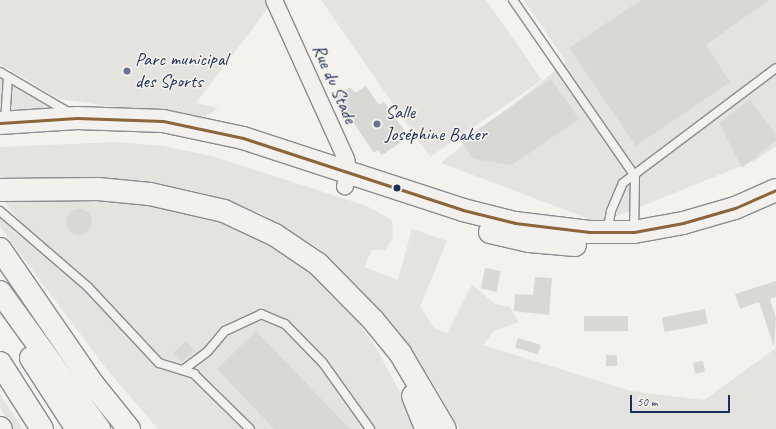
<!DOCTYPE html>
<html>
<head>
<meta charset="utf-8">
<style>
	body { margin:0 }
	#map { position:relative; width:776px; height:429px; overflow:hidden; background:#f4f2ec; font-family:Caveat,sans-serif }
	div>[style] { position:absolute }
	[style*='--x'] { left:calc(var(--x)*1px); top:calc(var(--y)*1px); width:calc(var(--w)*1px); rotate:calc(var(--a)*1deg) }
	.built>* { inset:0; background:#e4e3df }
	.building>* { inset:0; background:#d8d8d5; transform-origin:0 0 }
	.round { border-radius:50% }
	.roads { filter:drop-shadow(1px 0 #898c92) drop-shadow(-1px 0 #898c92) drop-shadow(0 1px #898c92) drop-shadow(0 -1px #898c92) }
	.service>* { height:8px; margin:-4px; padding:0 4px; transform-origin:4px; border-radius:4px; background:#f2f1ed }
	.minor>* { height:16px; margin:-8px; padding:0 8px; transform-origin:8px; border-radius:8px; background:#f2f1ed }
	.secondary>* { height:22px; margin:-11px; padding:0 11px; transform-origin:11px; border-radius:11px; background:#f2f1ed }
	.motorway>* { height:22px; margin:-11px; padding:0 11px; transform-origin:11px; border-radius:11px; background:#f2f1ed }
	.bus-1>* { height:3px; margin:-1.5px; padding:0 1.5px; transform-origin:1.5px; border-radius:1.5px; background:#8d653a }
	.dots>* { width:11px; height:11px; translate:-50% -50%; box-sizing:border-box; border:2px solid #f7f3e8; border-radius:50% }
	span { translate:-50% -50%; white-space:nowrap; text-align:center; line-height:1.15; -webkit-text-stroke:3px #f7f3e8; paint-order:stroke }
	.poi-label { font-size:19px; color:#1b2f5e }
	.left { translate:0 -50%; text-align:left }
	.street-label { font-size:19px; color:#1b2f5e }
	.scale { position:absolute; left:630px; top:395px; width:100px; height:18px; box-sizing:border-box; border:2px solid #1b2f5e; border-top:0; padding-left:5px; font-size:12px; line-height:14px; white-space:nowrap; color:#1b2f5e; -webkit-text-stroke:3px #f7f3e8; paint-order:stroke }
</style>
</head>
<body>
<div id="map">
	<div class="built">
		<div style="clip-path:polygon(0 0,265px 0,269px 7px,196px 103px,218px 108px,206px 116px,190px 117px,59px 99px,0 64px)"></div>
		<div style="clip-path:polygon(321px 0,486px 0,542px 80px,430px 157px)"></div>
		<div style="clip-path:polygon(524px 0,776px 0,776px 146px,756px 160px,600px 223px,441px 163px,566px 62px)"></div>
		<div style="clip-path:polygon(0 77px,50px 108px,47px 112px,0 116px)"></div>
		<div style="clip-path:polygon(117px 142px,163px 146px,212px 156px,367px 206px,392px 220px,393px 237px,385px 250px,372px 250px,364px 267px,398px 280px,412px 229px,447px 241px,420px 306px,434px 328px,447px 333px,472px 285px,495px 304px,510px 307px,519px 322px,494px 331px,483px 345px,631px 391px,704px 400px,776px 348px,776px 429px,460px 429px,429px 376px,344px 273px,318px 248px,260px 213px,203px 193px,146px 181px,85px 179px,0 182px,0 147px)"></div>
		<div style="clip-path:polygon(111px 197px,201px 211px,281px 250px,310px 272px,342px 300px,375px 346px,409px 409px,416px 429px,158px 429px,105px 367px,0 227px,0 217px,19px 236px,26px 229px,2px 199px)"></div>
		<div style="clip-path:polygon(0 394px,23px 429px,13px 429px,0 408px)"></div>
	</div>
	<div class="building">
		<div style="clip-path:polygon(641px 0,769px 0,706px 45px,730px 82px,636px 146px,569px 48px)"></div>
		<div style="clip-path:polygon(551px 79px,579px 119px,512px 165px,473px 159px,461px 141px)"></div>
		<div style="clip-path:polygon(366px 86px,379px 105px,384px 102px,409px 137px,382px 155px,378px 150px,374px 153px,336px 97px,350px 87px,355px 93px)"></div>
		<div style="clip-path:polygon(750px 100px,776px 134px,776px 141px,742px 168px,719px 123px)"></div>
		<div class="round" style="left:66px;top:209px;width:26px;height:26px"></div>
		<div style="left:485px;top:268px;width:16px;height:21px;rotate:11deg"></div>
		<div style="clip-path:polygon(535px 277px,552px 278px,549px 315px,514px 311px,515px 294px,533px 295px)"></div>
		<div style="clip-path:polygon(776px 281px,776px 297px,770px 299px,776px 318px,774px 347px,759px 302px,740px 309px,735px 294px)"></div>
		<div style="left:705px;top:309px;width:15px;height:44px;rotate:79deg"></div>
		<div style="left:628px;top:316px;width:15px;height:44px;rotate:90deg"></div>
		<div style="clip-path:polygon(256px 331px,350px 429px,274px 429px,217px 369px)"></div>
		<div style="left:518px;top:338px;width:24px;height:10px;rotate:17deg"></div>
		<div style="left:186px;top:341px;width:13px;height:17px;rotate:48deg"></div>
		<div style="left:606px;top:355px;width:11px;height:11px"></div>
		<div style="left:703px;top:361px;width:11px;height:10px;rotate:80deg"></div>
	</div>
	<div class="roads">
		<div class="service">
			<div style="--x:513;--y:0;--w:214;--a:55.3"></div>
			<div style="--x:635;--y:176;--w:55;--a:91"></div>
			<div style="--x:0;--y:72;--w:81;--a:30.4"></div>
			<div style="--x:5;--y:122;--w:45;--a:-86.2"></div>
			<div style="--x:0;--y:211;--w:116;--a:40.8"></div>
			<div style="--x:88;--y:287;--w:104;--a:46.9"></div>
			<div style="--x:159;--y:363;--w:37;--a:17"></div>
			<div style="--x:194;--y:374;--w:78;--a:44.5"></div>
			<div style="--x:607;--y:232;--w:21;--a:-79"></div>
			<div style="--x:611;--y:211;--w:30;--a:-67"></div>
			<div style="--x:623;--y:183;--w:191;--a:-36.9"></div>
			<div style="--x:183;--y:370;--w:31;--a:-37"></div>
			<div style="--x:208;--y:351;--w:26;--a:-50"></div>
			<div style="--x:225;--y:331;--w:40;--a:-25"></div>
			<div style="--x:261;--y:314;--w:26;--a:23"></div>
			<div style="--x:285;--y:324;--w:54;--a:45.7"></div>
			<div style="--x:323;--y:363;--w:81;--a:54.5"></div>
		</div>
		<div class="minor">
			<div style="--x:274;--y:0;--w:175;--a:65.6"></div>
			<div style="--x:346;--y:159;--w:15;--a:79"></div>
			<div style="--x:349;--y:174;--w:13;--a:108"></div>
		</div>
		<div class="secondary">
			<div style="--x:0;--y:123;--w:77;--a:-3.7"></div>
			<div style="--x:77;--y:118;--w:86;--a:2"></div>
			<div style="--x:163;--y:121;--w:82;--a:12"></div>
			<div style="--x:243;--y:138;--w:231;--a:18.1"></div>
			<div style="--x:463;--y:210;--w:54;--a:14"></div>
			<div style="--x:515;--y:223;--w:75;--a:6.9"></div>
			<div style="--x:589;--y:232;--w:45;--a:0"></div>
			<div style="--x:634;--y:232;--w:50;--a:-10.4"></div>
			<div style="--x:683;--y:223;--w:54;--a:-16.1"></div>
			<div style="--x:735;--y:208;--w:45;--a:-23.7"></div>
			<div style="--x:490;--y:232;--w:40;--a:13"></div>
			<div style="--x:529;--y:241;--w:46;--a:5"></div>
		</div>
		<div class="motorway">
			<div style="--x:0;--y:190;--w:98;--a:-0.6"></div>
			<div style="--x:98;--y:189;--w:52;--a:5.5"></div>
			<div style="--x:150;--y:194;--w:76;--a:12.9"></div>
			<div style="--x:224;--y:211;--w:56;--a:25.2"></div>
			<div style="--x:275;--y:235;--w:52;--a:34"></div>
			<div style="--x:318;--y:264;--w:78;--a:45.5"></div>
			<div style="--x:373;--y:320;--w:43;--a:50.7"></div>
			<div style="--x:400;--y:353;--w:88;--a:59.4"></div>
			<div style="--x:0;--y:249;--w:163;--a:55.5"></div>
			<div style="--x:92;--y:383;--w:59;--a:51.2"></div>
			<div style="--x:0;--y:292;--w:169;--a:54.1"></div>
			<div style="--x:31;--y:358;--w:85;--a:57.1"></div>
			<div style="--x:0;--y:363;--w:78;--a:57.5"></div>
			<div style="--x:413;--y:396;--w:35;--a:68"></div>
			<div style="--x:0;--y:428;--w:1;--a:45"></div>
		</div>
	</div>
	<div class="bus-1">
		<div style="--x:0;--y:123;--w:77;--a:-3.7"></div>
		<div style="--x:77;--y:118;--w:86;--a:2"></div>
		<div style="--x:163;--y:121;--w:82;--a:12"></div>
		<div style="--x:243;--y:138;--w:231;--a:18.1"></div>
		<div style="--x:463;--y:210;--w:54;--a:14"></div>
		<div style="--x:515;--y:223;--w:75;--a:6.9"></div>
		<div style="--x:589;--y:232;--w:45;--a:0"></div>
		<div style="--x:634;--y:232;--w:50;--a:-10.4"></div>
		<div style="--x:683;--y:223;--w:54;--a:-16.1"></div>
		<div style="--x:735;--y:208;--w:45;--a:-23.7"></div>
	</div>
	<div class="dots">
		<div style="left:127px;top:71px;background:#677390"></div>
		<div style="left:377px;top:124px;background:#677390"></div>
		<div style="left:397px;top:188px;background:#1b2f5e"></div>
	</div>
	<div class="poi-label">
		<span class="left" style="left:135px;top:71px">Parc municipal<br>des Sports</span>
		<span class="left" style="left:385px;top:124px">Salle<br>Joséphine Baker</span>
	</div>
	<div class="street-label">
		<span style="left:334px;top:84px;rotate:66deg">Rue du Stade</span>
	</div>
	<div class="scale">50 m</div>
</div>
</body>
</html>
